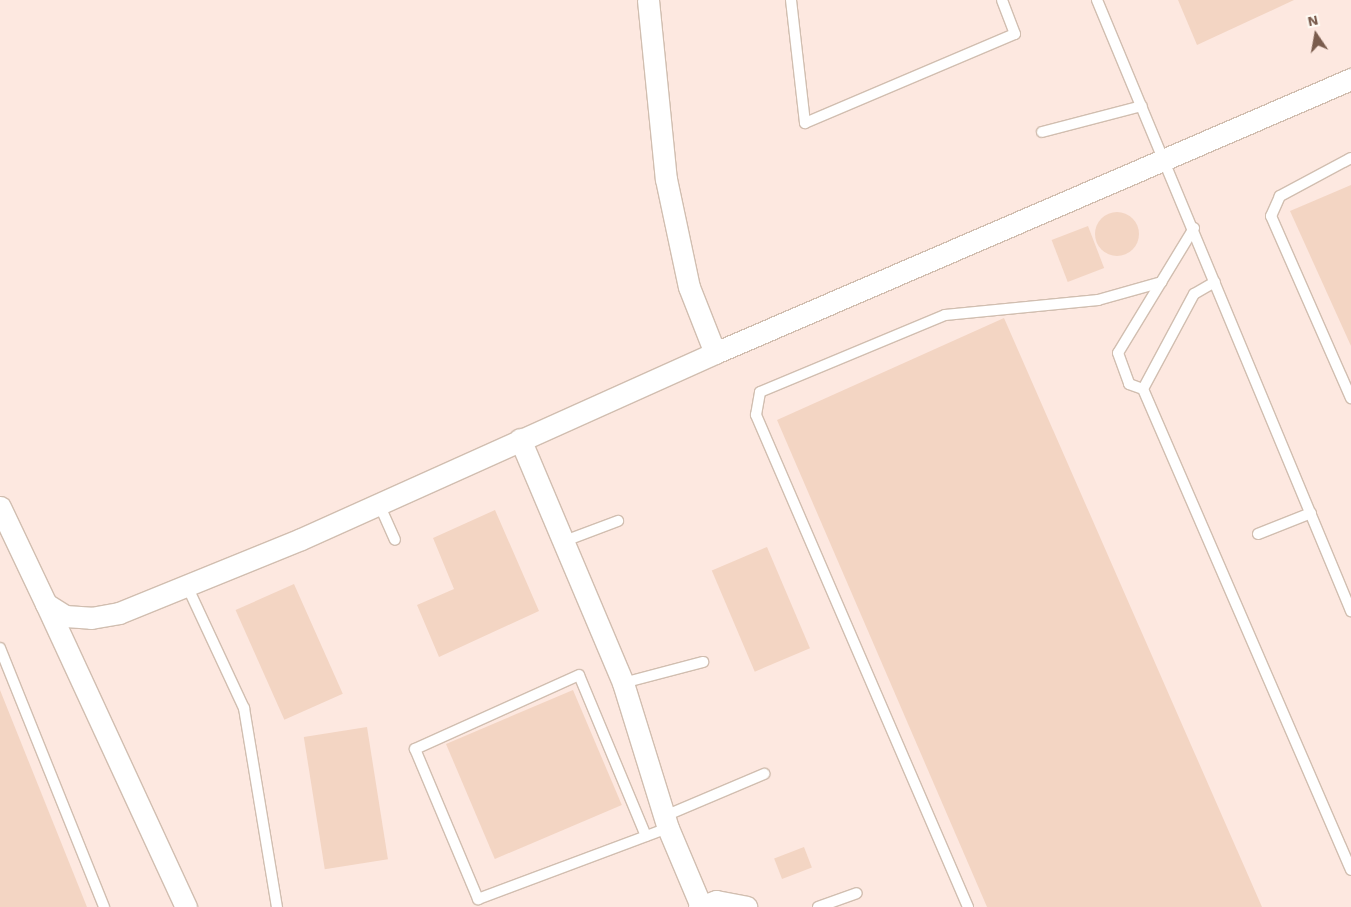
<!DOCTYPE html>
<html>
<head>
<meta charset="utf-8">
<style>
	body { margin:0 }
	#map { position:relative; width:1351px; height:907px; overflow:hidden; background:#fdf6ec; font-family:"Work Sans",sans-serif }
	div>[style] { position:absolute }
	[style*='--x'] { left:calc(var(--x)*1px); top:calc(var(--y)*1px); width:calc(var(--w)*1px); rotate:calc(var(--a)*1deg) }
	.commercial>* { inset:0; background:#fde8e0; transform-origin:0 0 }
	.building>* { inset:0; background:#f3d5c3; transform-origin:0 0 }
	.round { border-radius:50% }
	.roads { filter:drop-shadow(1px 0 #d1beb0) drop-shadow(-1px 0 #d1beb0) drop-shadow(0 1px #d1beb0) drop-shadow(0 -1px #d1beb0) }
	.lane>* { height:10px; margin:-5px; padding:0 5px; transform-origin:5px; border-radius:5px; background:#fff }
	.street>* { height:21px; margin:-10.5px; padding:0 10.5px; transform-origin:10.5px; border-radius:10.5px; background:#fff }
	span { translate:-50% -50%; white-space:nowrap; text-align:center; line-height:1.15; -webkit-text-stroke:4px #fffaf3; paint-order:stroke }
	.north { position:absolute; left:1291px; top:10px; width:50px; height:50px; -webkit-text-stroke:4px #fffaf3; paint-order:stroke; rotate:348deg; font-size:14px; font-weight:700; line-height:20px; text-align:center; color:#7a5c4d }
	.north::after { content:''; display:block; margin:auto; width:18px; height:22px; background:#7a5c4d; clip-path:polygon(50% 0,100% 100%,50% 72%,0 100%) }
</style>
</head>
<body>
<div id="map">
	<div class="commercial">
		<div style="left:0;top:0;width:1351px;height:907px"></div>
	</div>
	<div class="building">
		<div style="clip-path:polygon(1178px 0,1294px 0,1197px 45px)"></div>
		<div style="clip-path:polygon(1351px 185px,1351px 346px,1290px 211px)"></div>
		<div class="round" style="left:1095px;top:212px;width:44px;height:44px"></div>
		<div style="left:1088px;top:226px;width:45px;height:39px;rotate:69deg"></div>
		<div style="clip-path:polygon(1004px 318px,1262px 907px,987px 907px,777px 420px)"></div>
		<div style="clip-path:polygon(495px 510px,539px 611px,439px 657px,417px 605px,454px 589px,433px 538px)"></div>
		<div style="left:767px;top:547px;width:110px;height:60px;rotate:67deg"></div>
		<div style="left:294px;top:584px;width:120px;height:64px;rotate:66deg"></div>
		<div style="clip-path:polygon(0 690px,87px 907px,0 907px)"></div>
		<div style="left:573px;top:690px;width:125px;height:138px;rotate:67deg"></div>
		<div style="left:367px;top:727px;width:134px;height:64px;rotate:81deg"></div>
		<div style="left:804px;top:847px;width:22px;height:32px;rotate:69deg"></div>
	</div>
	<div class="roads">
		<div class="lane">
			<div style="--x:791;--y:0;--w:124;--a:83.5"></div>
			<div style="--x:805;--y:123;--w:228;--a:-23"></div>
			<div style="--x:1015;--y:34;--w:36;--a:-111"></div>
			<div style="--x:1097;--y:0;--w:662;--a:67.43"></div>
			<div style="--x:1042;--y:132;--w:103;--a:-14.6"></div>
			<div style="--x:1351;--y:158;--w:81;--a:151.8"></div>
			<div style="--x:1280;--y:196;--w:22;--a:114"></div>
			<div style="--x:1271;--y:216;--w:199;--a:66.3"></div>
			<div style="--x:1194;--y:228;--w:146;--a:121.3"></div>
			<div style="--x:1118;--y:353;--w:33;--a:70"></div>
			<div style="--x:1129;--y:384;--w:15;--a:20"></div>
			<div style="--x:1143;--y:389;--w:524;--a:66.61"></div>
			<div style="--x:1143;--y:389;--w:108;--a:-61.8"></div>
			<div style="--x:1194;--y:294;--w:24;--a:-30"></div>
			<div style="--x:379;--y:504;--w:39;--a:66"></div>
			<div style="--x:1258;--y:534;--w:57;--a:-21.6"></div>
			<div style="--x:562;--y:542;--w:60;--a:-20.6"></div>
			<div style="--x:187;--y:586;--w:135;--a:65"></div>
			<div style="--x:244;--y:708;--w:202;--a:80.6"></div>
			<div style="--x:0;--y:648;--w:279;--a:68.1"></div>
			<div style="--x:623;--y:683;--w:83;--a:-14.7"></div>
			<div style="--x:665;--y:816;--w:108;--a:-23"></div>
			<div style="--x:646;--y:836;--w:174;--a:-112.6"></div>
			<div style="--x:579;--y:675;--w:180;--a:155.7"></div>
			<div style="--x:415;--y:749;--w:163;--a:67.2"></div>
			<div style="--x:478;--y:899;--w:203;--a:-20.5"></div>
			<div style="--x:818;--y:907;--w:41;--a:-19.7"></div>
			<div style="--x:968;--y:907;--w:536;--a:-113.31"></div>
			<div style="--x:756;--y:415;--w:23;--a:-80"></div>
			<div style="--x:760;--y:392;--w:200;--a:-22.6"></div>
			<div style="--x:945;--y:315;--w:154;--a:-5.6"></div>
			<div style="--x:1098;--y:300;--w:66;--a:-15.7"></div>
		</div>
		<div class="street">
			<div style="--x:648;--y:0;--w:180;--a:84.3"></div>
			<div style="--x:666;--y:179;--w:110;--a:78"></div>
			<div style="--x:689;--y:287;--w:71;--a:68.5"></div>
			<div style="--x:520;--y:439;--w:265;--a:67.1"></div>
			<div style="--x:623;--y:683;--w:152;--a:72.8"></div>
			<div style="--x:668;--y:828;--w:85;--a:67.1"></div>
			<div style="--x:0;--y:507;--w:107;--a:64.6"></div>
			<div style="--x:46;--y:604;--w:22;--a:32"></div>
			<div style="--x:65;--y:616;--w:26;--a:4"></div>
			<div style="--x:91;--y:618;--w:28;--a:-10"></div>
			<div style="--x:119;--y:613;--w:196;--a:-22.1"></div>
			<div style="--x:301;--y:539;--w:454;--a:-24.2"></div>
			<div style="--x:715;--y:353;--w:693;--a:-23.31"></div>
			<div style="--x:46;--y:604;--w:334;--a:65.2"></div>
			<div style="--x:699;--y:907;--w:18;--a:-19"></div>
			<div style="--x:716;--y:901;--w:31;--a:11"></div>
		</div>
	</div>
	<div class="north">N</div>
</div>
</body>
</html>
